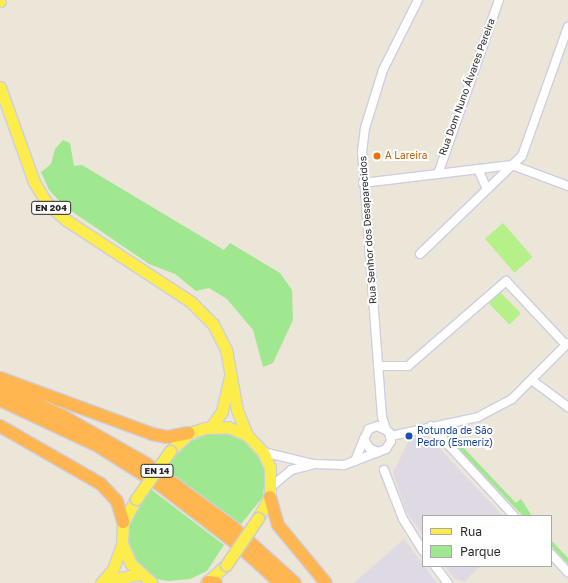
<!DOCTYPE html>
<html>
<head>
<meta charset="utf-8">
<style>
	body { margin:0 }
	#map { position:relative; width:568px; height:583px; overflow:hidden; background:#ece6d8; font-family:"Golos Text",sans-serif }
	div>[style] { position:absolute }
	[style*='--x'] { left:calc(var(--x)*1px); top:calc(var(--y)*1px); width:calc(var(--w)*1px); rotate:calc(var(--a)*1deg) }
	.industrial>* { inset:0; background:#ded9e3 }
	.green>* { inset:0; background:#a0e88f }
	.pitch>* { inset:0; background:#b5f089; transform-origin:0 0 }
	.roads { filter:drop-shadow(1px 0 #cdcee3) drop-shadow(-1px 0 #cdcee3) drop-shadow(0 1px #cdcee3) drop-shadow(0 -1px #cdcee3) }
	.minor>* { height:8px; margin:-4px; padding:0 4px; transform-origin:4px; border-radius:4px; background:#fff }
	.major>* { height:11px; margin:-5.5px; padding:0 5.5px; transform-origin:5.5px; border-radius:5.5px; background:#fced4d }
	.highway>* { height:12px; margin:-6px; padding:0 6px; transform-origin:6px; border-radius:6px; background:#ffb650 }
	.bridges { filter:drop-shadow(1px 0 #cbcbcb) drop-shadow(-1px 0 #cbcbcb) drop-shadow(0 1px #cbcbcb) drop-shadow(0 -1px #cbcbcb) }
	.major-bridge>* { height:11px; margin:-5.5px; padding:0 5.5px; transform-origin:5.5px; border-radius:5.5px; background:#fced4d }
	.dots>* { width:11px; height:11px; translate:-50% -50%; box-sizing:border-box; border:2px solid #fff; border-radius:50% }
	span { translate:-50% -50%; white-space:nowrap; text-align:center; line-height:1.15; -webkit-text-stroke:4px #fff; paint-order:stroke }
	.shield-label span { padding:1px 3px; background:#fff; border:1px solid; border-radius:3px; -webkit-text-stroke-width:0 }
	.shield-label { font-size:9px; color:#282828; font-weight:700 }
	.street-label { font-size:10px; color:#282828 }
	.food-label { font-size:10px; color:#c56008 }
	.left { translate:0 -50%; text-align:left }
	.transit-label { font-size:10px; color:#164399 }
	.legend { position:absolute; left:422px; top:515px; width:130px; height:52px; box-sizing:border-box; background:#fff; border:1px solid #a9a9a9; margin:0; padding:5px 7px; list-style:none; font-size:12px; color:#282828 }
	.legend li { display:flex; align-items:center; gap:8px; height:20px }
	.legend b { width:20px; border:1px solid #a9a9a9 }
</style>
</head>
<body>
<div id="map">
	<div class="industrial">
		<div style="clip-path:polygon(425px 433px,503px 516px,423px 516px,423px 535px,407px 513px,393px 473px,409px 440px)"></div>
		<div style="clip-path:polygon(404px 539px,437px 583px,354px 583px)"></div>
		<div style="clip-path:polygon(445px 566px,480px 566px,464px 582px,454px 578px)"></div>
	</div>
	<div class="green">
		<div style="clip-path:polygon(63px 140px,70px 143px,74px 166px,82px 165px,224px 250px,230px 243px,280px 273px,292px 290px,293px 320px,273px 363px,263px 367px,253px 330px,227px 299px,209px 288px,196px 291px,175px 274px,149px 264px,64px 206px,49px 190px,41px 172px,51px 164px,55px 149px)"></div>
		<div style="clip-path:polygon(445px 428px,516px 503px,521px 499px,532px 516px,523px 516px,444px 434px)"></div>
		<div style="clip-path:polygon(217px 431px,241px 438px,261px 460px,265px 473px,263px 497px,241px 524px,164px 468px,186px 443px)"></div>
		<div style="clip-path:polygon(148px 487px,224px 545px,207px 571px,190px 579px,168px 581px,157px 579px,139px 565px,128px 540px,130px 519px)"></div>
		<div style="clip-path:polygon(551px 540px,568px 558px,568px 564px,551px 546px)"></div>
	</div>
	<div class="pitch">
		<div style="left:503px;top:223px;width:45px;height:24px;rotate:49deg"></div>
		<div style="left:500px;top:292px;width:30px;height:16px;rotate:46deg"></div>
	</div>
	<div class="roads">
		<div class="minor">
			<div style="--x:478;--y:169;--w:22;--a:66"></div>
			<div style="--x:438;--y:174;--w:184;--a:-70.7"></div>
			<div style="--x:363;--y:183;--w:150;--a:-6.9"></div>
			<div style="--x:512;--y:165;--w:60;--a:20.6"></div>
			<div style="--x:420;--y:254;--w:141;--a:-43.9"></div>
			<div style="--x:522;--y:156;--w:137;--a:-70.4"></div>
			<div style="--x:378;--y:366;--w:30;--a:0"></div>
			<div style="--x:408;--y:366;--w:130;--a:-40.9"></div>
			<div style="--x:506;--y:281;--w:88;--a:46.8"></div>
			<div style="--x:533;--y:381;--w:44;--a:36.6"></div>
			<div style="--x:431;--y:426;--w:122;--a:47.3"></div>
			<div style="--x:386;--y:429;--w:13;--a:-108"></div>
			<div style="--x:382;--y:417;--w:266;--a:-94.3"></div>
			<div style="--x:362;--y:152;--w:24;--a:-83"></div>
			<div style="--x:365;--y:128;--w:61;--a:-72.8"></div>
			<div style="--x:383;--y:70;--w:78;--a:-63.4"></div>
			<div style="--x:391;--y:436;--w:89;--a:-12.3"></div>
			<div style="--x:478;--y:417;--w:38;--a:-28"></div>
			<div style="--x:512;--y:399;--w:79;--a:-45"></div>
			<div style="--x:263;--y:452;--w:51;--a:13.5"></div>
			<div style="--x:313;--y:464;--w:31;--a:2"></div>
			<div style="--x:344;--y:465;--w:45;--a:-20.9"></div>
			<div style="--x:386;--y:449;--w:9;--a:-58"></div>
			<div style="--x:391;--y:441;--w:9;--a:-103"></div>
			<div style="--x:389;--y:432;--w:13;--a:-153"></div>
			<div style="--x:377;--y:426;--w:9;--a:159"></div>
			<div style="--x:369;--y:429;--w:11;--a:117"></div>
			<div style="--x:364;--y:439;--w:10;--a:61"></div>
			<div style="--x:369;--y:448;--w:10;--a:24"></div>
			<div style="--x:355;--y:461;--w:24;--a:-68"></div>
			<div style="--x:384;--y:470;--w:53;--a:68.8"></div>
			<div style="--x:403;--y:519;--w:38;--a:58"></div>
			<div style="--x:271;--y:487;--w:26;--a:-40"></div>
			<div style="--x:291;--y:470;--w:21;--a:-14"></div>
			<div style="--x:551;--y:554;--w:25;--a:47"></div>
			<div style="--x:435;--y:566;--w:21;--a:53"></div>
		</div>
		<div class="major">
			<div style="--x:0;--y:1;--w:1;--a:-90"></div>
			<div style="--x:0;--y:87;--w:101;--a:70.3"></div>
			<div style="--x:34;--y:182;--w:23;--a:59"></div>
			<div style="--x:46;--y:202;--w:27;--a:42"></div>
			<div style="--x:66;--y:220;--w:148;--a:33.2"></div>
			<div style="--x:190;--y:301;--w:33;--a:45"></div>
			<div style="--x:213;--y:324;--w:28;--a:63"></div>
			<div style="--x:226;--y:349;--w:62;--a:79.8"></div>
			<div style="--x:237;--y:410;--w:27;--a:68"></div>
			<div style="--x:211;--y:427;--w:19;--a:-55"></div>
			<div style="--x:222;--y:411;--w:37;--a:-77"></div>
			<div style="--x:170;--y:451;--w:26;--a:-43"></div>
			<div style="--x:189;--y:433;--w:17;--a:-17"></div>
			<div style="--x:205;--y:428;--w:23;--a:-2"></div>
			<div style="--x:228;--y:427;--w:21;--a:23"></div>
			<div style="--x:247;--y:435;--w:23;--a:47"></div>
			<div style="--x:263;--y:452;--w:17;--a:66"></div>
			<div style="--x:270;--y:468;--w:29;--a:90"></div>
			<div style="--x:270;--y:497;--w:24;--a:120"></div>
			<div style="--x:136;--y:499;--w:26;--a:119"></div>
			<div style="--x:123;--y:522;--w:22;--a:93"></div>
			<div style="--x:122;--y:544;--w:22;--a:66"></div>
			<div style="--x:131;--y:564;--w:28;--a:42"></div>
			<div style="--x:102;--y:582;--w:38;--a:-12"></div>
			<div style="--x:101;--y:583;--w:18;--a:-49"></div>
			<div style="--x:113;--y:569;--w:27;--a:-70"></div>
			<div style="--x:206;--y:583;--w:27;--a:-42"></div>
		</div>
		<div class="highway">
			<div style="--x:0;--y:378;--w:162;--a:20.2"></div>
			<div style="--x:152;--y:434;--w:16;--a:11"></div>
			<div style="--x:168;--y:437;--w:21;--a:-11"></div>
			<div style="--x:0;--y:388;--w:67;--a:23.9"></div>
			<div style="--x:61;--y:415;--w:99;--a:29.7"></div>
			<div style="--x:147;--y:464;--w:108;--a:36.3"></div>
			<div style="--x:234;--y:528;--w:82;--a:42"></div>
			<div style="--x:0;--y:400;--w:106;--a:25.1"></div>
			<div style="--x:96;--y:445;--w:77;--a:32.2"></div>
			<div style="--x:161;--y:486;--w:97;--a:37.5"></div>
			<div style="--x:238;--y:545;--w:57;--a:42.1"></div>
			<div style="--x:0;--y:426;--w:116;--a:29.9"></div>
			<div style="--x:101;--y:484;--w:23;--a:47"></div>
			<div style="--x:117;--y:501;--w:22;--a:74"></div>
			<div style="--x:270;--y:497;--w:29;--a:74"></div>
			<div style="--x:278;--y:525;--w:75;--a:50.4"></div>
			<div style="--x:208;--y:582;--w:8;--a:7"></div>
		</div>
	</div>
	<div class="bridges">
		<div class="major-bridge">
			<div style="--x:136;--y:499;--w:59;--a:-54.7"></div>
			<div style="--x:226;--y:565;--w:57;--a:-55.8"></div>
		</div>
	</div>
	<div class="dots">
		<div style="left:377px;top:156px;background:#e8710a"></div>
		<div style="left:409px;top:436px;background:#1a4fb4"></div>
	</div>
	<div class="shield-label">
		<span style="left:51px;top:208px">EN 204</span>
		<span style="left:157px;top:471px">EN 14</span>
	</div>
	<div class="street-label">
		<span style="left:467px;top:87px;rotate:-70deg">Rua Dom Nuno Álvares Pereira</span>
		<span style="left:368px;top:230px;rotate:-94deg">Rua Senhor dos Desaparecidos</span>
	</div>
	<div class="food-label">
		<span class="left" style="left:385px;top:156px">A Lareira</span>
	</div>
	<div class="transit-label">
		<span class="left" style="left:417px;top:436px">Rotunda de São<br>Pedro (Esmeriz)</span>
	</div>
	<ul class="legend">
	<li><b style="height:5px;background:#fced4d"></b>Rua</li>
	<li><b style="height:11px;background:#a0e88f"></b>Parque</li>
	</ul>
</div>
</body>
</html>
